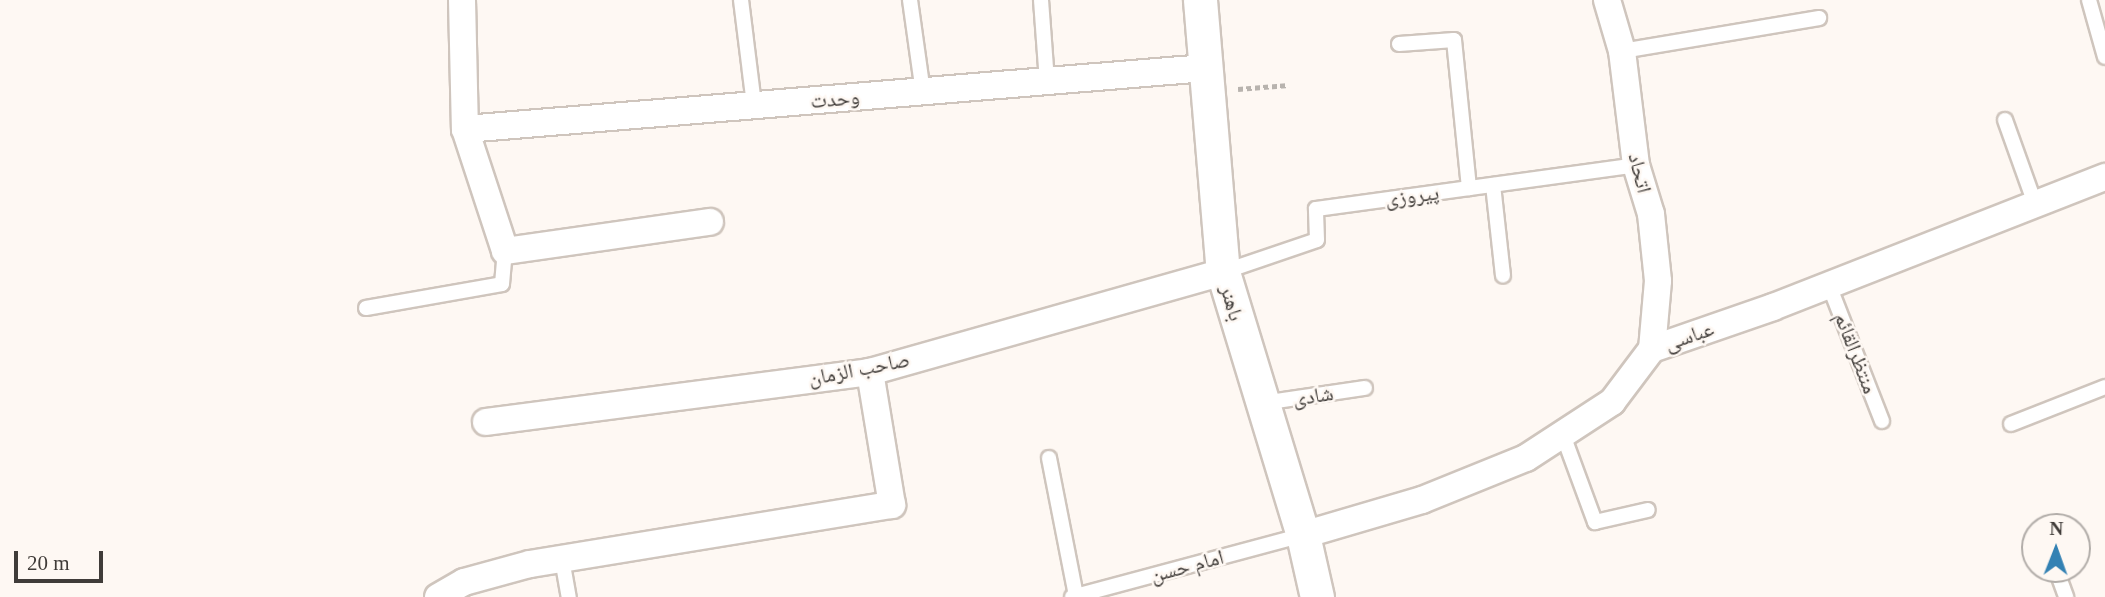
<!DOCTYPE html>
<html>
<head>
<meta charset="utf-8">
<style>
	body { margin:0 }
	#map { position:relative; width:2105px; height:597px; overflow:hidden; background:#fef8f3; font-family:"Times New Roman","Noto Naskh Arabic",serif }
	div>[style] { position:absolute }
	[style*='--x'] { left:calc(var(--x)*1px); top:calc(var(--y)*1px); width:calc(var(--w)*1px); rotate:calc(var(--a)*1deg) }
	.path>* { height:4.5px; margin-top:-2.25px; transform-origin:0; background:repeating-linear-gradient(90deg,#b8b3ae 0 5px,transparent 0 8.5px) }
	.roads { filter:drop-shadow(2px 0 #cfc5bd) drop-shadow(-2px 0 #cfc5bd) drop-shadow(0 2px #cfc5bd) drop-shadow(0 -2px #cfc5bd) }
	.service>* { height:14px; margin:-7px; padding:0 7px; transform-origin:7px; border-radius:7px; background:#fff }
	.minor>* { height:26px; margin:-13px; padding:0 13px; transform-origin:13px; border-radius:13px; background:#fff }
	.tertiary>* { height:33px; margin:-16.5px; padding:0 16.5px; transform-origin:16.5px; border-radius:16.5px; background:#fff }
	span { translate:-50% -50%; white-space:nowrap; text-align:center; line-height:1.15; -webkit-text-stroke:5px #fef8f3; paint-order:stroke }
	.street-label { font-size:21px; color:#403c39 }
	.north { position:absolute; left:2021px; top:513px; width:70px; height:70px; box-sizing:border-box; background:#fef8f3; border:2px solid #b2ada9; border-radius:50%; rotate:1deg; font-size:19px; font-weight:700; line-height:28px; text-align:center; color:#403c39 }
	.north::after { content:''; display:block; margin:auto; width:24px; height:32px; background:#3381b3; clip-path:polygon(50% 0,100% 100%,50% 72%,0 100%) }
	.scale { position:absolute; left:14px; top:551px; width:89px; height:32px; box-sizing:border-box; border:4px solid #403c39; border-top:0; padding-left:9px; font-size:21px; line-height:24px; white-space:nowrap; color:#403c39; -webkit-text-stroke:5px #fef8f3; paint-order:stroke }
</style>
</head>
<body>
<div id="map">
	<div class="path">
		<div style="--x:1238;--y:89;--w:51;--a:-4.5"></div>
	</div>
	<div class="roads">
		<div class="service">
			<div style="--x:741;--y:0;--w:106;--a:82.9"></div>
			<div style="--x:910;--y:0;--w:93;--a:82"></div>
			<div style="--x:1041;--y:0;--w:81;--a:85.8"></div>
			<div style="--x:2089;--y:0;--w:59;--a:74.3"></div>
			<div style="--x:1399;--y:44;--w:55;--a:-4.2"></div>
			<div style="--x:1454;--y:40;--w:149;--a:84.2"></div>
			<div style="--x:1622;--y:51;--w:200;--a:-9.5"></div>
			<div style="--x:2005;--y:120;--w:89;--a:70.3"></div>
			<div style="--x:1493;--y:185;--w:91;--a:83.7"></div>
			<div style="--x:1223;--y:272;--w:99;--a:-18.8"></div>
			<div style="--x:1317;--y:240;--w:31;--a:-92"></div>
			<div style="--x:1316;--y:209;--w:323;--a:-7.8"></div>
			<div style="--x:1829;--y:285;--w:146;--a:68.7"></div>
			<div style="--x:366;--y:308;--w:138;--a:-10"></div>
			<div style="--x:502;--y:284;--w:33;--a:-85"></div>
			<div style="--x:1263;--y:403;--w:103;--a:-8.4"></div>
			<div style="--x:2011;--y:424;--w:101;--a:-21.5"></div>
			<div style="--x:1563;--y:435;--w:93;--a:69.8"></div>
			<div style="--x:1595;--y:522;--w:54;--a:-12.8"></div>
			<div style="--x:1049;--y:458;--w:141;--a:78.9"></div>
			<div style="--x:562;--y:559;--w:39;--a:80"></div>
			<div style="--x:2056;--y:569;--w:30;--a:70"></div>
			<div style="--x:1072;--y:597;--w:239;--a:-15"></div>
		</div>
		<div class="minor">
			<div style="--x:462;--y:0;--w:129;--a:88.7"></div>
			<div style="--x:465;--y:129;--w:128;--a:71.8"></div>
			<div style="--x:505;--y:251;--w:207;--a:-8.1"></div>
			<div style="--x:1607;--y:0;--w:53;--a:73.6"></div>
			<div style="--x:1622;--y:51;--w:115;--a:83"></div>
			<div style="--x:1636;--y:165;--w:51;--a:73"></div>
			<div style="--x:1651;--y:214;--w:67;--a:84"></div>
			<div style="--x:1658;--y:281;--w:68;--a:95"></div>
			<div style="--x:465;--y:129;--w:744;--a:-4.71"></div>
			<div style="--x:486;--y:422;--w:387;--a:-7.4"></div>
			<div style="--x:870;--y:372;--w:367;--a:-15.8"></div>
			<div style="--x:1303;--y:535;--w:124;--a:-16.4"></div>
			<div style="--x:1422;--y:500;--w:112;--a:-22"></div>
			<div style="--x:1526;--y:458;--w:103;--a:-33.1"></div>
			<div style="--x:1612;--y:402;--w:66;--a:-53"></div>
			<div style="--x:1652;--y:349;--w:128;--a:-19.1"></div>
			<div style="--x:1773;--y:307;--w:357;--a:-21.4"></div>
			<div style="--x:438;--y:597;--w:30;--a:-30"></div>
			<div style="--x:464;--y:582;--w:68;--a:-15.3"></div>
			<div style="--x:530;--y:564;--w:367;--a:-9.3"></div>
			<div style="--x:892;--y:505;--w:135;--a:-99.4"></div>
		</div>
		<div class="tertiary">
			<div style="--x:1200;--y:0;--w:273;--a:85.2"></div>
			<div style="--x:1223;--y:272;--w:275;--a:73.1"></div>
			<div style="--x:1303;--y:535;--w:64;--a:77.3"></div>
		</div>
	</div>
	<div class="street-label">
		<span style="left:835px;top:99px;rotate:-5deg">وحدت</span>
		<span style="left:1640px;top:173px;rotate:76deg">اتحاد</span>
		<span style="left:1412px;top:196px;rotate:-8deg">پیروزی</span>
		<span style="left:1232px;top:303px;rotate:74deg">باهنر</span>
		<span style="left:1689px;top:336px;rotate:-19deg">عباسی</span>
		<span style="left:1856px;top:353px;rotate:69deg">منتظرالقائم</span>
		<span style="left:859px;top:369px;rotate:-11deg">صاحب الزمان</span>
		<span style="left:1313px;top:396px;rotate:-9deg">شادی</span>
		<span style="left:1187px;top:566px;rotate:-15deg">امام حسن</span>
	</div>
	<div class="north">N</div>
	<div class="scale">20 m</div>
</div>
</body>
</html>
